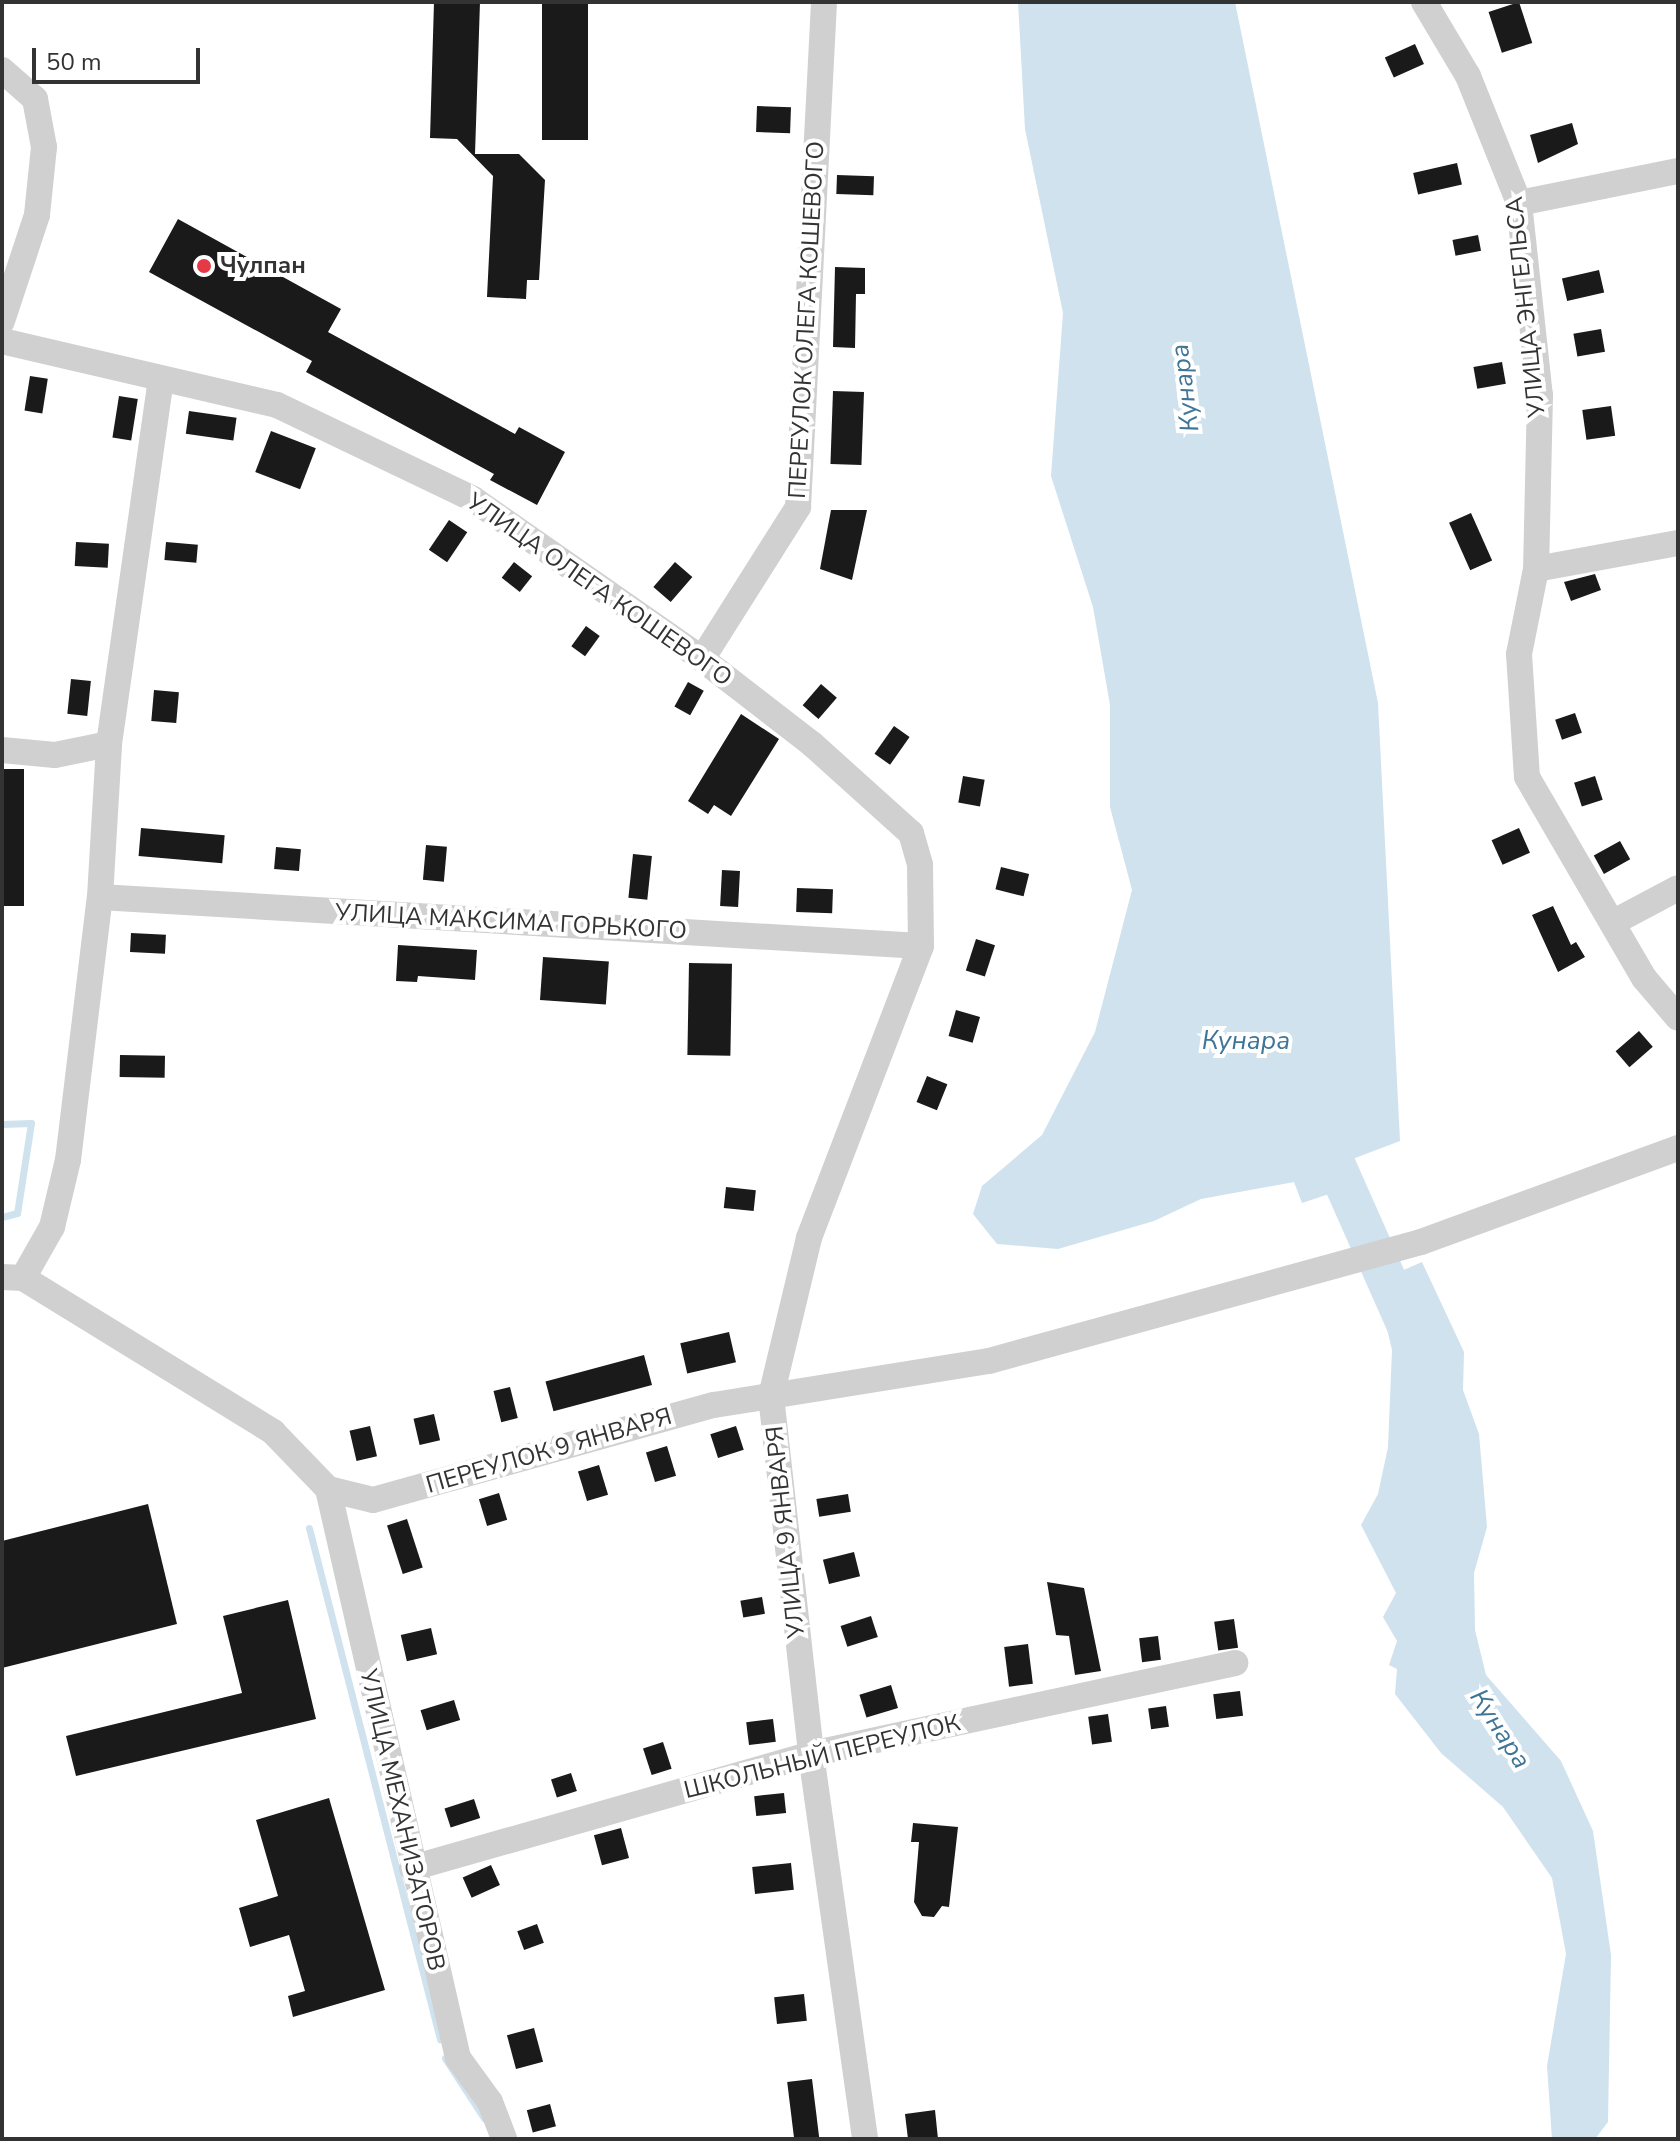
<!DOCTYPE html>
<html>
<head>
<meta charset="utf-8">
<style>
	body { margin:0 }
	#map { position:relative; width:1680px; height:2141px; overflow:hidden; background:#fff; font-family:"Nunito Sans",sans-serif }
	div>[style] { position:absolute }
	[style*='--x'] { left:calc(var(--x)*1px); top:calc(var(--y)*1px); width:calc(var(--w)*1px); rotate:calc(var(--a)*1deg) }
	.water>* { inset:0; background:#cfe2ee }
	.stream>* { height:7px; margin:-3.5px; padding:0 3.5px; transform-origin:3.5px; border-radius:3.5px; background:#cfe2ee }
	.river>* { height:40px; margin:-20px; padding:0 20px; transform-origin:20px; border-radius:20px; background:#cfe2ee }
	.building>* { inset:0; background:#1a1a1a; transform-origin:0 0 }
	.minor>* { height:26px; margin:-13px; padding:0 13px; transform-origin:13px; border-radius:13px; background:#d0d0d0 }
	.dots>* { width:22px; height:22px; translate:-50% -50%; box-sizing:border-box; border:4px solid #fff; border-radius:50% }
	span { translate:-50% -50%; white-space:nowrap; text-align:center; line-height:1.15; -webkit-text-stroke:8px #fff; paint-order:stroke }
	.poi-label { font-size:24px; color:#333; font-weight:700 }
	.left { translate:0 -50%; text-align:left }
	.street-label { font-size:24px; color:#333 }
	.water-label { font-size:26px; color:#3f7597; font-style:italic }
	.frame { position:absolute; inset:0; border:4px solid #333; pointer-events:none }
	.scale { position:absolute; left:32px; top:48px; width:168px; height:36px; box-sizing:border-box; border:4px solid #333; border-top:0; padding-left:10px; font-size:24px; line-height:28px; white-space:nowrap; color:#333; -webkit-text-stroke:6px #fff; paint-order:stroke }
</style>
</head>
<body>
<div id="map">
	<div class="water">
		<div style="clip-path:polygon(1018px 2px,1235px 2px,1378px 703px,1400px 1141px,1342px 1163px,1344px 1189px,1302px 1203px,1294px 1182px,1201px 1199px,1154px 1221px,1058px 1249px,997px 1244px,973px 1214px,982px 1186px,1042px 1135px,1095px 1032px,1132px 890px,1110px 807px,1110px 705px,1093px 607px,1051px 476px,1063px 313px,1025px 129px)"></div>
		<div style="clip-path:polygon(1422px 1262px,1464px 1352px,1463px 1390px,1479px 1434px,1487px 1527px,1474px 1573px,1475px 1630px,1486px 1675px,1561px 1761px,1593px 1831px,1611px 1955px,1608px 2122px,1595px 2139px,1552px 2139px,1547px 2066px,1566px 1954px,1552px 1878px,1503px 1807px,1441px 1753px,1395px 1694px,1397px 1669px,1389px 1665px,1397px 1641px,1383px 1617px,1396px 1593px,1361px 1525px,1378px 1494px,1388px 1447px,1392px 1350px,1376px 1282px)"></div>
	</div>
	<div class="stream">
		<div style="--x:2;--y:1124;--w:29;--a:-2"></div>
		<div style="--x:31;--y:1123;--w:91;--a:98.8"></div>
		<div style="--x:17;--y:1213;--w:16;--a:165"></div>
		<div style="--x:309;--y:1528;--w:528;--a:75.62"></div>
		<div style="--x:445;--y:2058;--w:72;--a:57"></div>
	</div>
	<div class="river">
		<div style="--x:1322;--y:1134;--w:212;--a:66.1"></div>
	</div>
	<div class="building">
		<div style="clip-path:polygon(434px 2px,480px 2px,475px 154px,519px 154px,545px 180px,539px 280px,527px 280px,526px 299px,487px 297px,493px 176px,457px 139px,430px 138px)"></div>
		<div style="left:542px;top:2px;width:46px;height:138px"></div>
		<div style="left:1519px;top:2px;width:43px;height:32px;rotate:72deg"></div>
		<div style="left:1415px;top:44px;width:22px;height:33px;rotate:66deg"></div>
		<div style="left:757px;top:106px;width:34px;height:26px;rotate:2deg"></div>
		<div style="clip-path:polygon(1572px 123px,1578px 144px,1538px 163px,1530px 135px)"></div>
		<div style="left:1457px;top:163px;width:22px;height:45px;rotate:77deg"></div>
		<div style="left:837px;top:175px;width:37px;height:19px;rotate:2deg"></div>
		<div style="clip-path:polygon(178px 219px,341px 309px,328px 332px,515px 434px,519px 427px,565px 452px,537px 505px,490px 480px,494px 474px,306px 372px,312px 361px,149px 272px)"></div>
		<div style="left:1478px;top:235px;width:16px;height:26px;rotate:79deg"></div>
		<div style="clip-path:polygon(835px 267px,865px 268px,865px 294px,856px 294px,855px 348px,833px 347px)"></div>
		<div style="left:1599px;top:270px;width:23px;height:38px;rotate:77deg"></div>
		<div style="left:1601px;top:329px;width:23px;height:28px;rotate:80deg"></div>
		<div style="left:1502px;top:362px;width:22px;height:29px;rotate:80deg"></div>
		<div style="left:30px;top:376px;width:18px;height:35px;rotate:9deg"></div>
		<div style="left:833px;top:391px;width:31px;height:73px;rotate:2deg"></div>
		<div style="left:119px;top:396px;width:19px;height:42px;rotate:9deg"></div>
		<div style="left:1611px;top:406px;width:30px;height:29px;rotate:82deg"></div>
		<div style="left:189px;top:411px;width:48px;height:23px;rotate:8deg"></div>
		<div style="left:271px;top:431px;width:48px;height:44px;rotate:21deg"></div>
		<div style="clip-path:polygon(831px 510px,867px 510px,852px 580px,820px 569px)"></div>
		<div style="left:1471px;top:513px;width:52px;height:24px;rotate:66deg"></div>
		<div style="left:449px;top:520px;width:22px;height:36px;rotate:34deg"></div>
		<div style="left:76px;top:542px;width:33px;height:24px;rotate:3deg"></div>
		<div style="left:166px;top:542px;width:32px;height:18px;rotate:5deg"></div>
		<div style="left:514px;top:562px;width:23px;height:20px;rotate:38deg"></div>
		<div style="left:675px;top:562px;width:23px;height:33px;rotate:41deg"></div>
		<div style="clip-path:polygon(1595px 574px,1601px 590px,1571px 601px,1564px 582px)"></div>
		<div style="left:586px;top:626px;width:17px;height:25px;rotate:36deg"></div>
		<div style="left:71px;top:679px;width:20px;height:35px;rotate:6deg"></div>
		<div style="left:688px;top:682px;width:18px;height:28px;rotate:29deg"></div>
		<div style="left:821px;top:684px;width:21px;height:28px;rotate:41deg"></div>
		<div style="left:154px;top:690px;width:25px;height:31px;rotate:5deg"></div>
		<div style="left:1575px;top:713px;width:21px;height:21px;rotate:71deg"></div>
		<div style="clip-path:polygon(741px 714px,779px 739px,731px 816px,714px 805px,708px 814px,688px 801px)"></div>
		<div style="left:894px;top:726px;width:19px;height:34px;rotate:35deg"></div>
		<div style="left:2px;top:769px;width:22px;height:137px"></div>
		<div style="left:963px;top:776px;width:22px;height:27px;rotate:10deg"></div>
		<div style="left:1595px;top:776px;width:25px;height:22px;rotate:72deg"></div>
		<div style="left:141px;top:828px;width:84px;height:28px;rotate:5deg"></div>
		<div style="left:1519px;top:828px;width:27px;height:30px;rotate:66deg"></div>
		<div style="left:1620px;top:841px;width:21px;height:30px;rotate:61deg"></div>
		<div style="left:426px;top:845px;width:21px;height:35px;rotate:5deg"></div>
		<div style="left:276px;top:847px;width:25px;height:22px;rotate:5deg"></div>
		<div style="left:633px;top:854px;width:19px;height:44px;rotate:6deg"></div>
		<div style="left:1001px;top:867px;width:29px;height:23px;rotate:14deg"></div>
		<div style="left:722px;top:870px;width:18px;height:36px;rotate:3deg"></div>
		<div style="left:797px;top:888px;width:36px;height:24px;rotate:2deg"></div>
		<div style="clip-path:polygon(1553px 906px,1571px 945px,1576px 942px,1585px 957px,1558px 972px,1532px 915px)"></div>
		<div style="left:131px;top:933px;width:35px;height:19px;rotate:3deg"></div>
		<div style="left:976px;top:939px;width:20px;height:33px;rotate:18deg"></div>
		<div style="clip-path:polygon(398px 945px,477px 950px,475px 980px,418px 976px,417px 982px,396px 981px)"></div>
		<div style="left:543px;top:957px;width:66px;height:43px;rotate:4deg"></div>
		<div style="left:689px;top:963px;width:43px;height:92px;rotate:1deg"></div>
		<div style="left:956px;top:1010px;width:25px;height:27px;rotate:16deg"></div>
		<div style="left:1639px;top:1031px;width:21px;height:31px;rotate:49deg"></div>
		<div style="left:120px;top:1055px;width:45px;height:22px;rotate:1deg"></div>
		<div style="left:927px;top:1076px;width:22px;height:28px;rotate:22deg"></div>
		<div style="left:726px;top:1187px;width:30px;height:21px;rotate:6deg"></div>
		<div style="left:729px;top:1332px;width:31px;height:50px;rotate:77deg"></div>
		<div style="left:644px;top:1355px;width:31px;height:102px;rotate:75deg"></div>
		<div style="left:510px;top:1387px;width:32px;height:17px;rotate:76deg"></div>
		<div style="left:434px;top:1414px;width:27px;height:21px;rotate:77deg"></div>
		<div style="left:370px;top:1426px;width:31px;height:21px;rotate:77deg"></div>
		<div style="left:736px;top:1426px;width:25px;height:27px;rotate:72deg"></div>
		<div style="left:667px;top:1446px;width:31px;height:22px;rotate:73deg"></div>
		<div style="left:599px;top:1465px;width:31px;height:22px;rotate:73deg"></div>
		<div style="left:499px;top:1493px;width:28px;height:21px;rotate:73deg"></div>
		<div style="left:848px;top:1494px;width:18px;height:32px;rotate:81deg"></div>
		<div style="clip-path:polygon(148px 1504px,177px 1624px,2px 1668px,2px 1541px)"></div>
		<div style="left:407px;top:1519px;width:51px;height:21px;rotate:72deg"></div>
		<div style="left:854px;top:1552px;width:25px;height:32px;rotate:76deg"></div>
		<div style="clip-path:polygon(1047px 1582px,1084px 1588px,1101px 1671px,1075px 1675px,1069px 1636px,1056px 1635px)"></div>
		<div style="left:762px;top:1597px;width:17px;height:22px;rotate:80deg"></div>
		<div style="clip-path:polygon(288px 1600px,316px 1719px,76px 1776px,66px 1736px,242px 1693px,223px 1616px)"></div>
		<div style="left:871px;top:1616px;width:22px;height:32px;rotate:72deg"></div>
		<div style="left:1234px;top:1619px;width:29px;height:20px;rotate:82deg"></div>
		<div style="left:431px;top:1628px;width:27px;height:31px;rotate:77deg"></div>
		<div style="left:1158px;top:1636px;width:24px;height:19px;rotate:83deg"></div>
		<div style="left:1028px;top:1644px;width:40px;height:24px;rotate:83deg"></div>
		<div style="left:891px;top:1685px;width:24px;height:33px;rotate:73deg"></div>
		<div style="left:1240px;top:1691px;width:25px;height:27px;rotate:83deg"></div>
		<div style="left:454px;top:1700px;width:21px;height:35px;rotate:73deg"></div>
		<div style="left:1166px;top:1706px;width:21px;height:18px;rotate:82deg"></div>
		<div style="left:1108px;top:1714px;width:28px;height:20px;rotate:82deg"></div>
		<div style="left:773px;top:1719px;width:23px;height:27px;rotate:83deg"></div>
		<div style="left:663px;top:1742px;width:28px;height:21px;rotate:72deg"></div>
		<div style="left:571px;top:1773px;width:19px;height:21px;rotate:72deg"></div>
		<div style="left:784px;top:1793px;width:20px;height:30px;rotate:84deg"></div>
		<div style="clip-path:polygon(329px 1798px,385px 1990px,293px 2017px,288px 1996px,305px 1991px,289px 1935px,250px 1947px,239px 1908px,278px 1896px,256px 1820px)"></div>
		<div style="left:474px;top:1799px;width:20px;height:31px;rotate:72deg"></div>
		<div style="clip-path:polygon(913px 1823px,958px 1827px,949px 1907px,942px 1906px,934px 1917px,922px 1916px,914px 1902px,919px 1842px,911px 1842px)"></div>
		<div style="left:621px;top:1828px;width:31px;height:28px;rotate:75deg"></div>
		<div style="left:791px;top:1863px;width:27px;height:39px;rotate:84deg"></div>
		<div style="left:491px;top:1865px;width:22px;height:31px;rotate:66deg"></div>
		<div style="left:537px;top:1924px;width:20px;height:21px;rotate:70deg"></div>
		<div style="left:804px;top:1994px;width:27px;height:30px;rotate:84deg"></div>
		<div style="left:534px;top:2028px;width:35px;height:28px;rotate:75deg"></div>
		<div style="left:812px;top:2079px;width:60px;height:25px;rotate:83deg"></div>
		<div style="left:550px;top:2104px;width:23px;height:24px;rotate:75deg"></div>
		<div style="clip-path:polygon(935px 2110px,938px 2139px,908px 2139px,905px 2114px)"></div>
	</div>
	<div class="minor">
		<div style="--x:1424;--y:2;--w:86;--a:59.3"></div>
		<div style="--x:1468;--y:76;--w:137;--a:68.1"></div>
		<div style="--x:1519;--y:203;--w:193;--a:83.8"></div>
		<div style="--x:1540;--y:395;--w:174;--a:91.3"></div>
		<div style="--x:1536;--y:569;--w:87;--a:101.3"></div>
		<div style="--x:1519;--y:654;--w:123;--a:86.3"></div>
		<div style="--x:1527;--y:777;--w:233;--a:59.8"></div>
		<div style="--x:1644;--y:978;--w:52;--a:49.6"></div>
		<div style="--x:2;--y:70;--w:44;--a:41.3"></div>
		<div style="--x:35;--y:99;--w:49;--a:79.4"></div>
		<div style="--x:44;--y:147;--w:68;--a:95.9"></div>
		<div style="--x:37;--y:215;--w:112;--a:108.3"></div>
		<div style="--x:1519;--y:203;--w:162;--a:-11.4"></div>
		<div style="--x:2;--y:341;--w:282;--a:13.1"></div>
		<div style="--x:277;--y:405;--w:217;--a:25.6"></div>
		<div style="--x:473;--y:499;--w:279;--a:34.9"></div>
		<div style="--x:702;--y:659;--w:139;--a:37.7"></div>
		<div style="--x:812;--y:744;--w:133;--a:42"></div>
		<div style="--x:911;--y:833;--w:33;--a:74"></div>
		<div style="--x:920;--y:865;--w:81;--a:89.3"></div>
		<div style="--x:921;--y:946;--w:313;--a:111"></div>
		<div style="--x:809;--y:1238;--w:163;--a:103.5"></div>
		<div style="--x:771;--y:1396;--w:360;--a:83.6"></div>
		<div style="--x:811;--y:1754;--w:389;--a:82"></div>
		<div style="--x:1536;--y:569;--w:144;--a:-10.4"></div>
		<div style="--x:702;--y:659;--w:180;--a:-57.7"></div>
		<div style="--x:798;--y:507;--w:506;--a:-87.05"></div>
		<div style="--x:2;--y:750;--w:53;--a:5.4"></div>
		<div style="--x:55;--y:755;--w:55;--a:-11.5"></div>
		<div style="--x:100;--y:897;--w:822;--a:3.42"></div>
		<div style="--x:1614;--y:922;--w:72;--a:-28"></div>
		<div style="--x:2;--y:1277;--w:21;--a:3"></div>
		<div style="--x:23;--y:1278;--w:294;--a:31.6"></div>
		<div style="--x:273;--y:1432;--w:79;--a:46"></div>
		<div style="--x:23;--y:1278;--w:59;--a:-60.4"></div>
		<div style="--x:52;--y:1227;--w:69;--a:-76.6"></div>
		<div style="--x:68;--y:1160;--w:265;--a:-83.1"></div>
		<div style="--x:100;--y:897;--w:153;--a:-86.6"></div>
		<div style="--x:109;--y:744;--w:368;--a:-81.9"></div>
		<div style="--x:328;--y:1489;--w:46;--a:13.7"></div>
		<div style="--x:373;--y:1500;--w:354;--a:-15.6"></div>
		<div style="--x:714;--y:1405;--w:278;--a:-9.1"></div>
		<div style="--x:989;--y:1361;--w:448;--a:-15.4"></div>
		<div style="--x:1421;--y:1242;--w:274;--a:-20.1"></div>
		<div style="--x:328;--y:1489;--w:584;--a:77.13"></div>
		<div style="--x:458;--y:2058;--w:54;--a:54"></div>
		<div style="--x:490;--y:2102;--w:40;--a:69"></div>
		<div style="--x:412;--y:1868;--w:415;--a:-15.9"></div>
		<div style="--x:811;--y:1754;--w:434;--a:-12.1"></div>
	</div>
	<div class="dots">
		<div style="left:204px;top:266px;background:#e63946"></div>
	</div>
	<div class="poi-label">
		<span class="left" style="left:220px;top:266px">Чулпан</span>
	</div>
	<div class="street-label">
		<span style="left:1526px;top:307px;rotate:-96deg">УЛИЦА ЭНГЕЛЬСА</span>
		<span style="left:807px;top:320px;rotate:-87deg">ПЕРЕУЛОК ОЛЕГА КОШЕВОГО</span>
		<span style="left:599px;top:590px;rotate:35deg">УЛИЦА ОЛЕГА КОШЕВОГО</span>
		<span style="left:511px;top:922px;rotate:3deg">УЛИЦА МАКСИМА ГОРЬКОГО</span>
		<span style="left:549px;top:1451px;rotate:-16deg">ПЕРЕУЛОК 9 ЯНВАРЯ</span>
		<span style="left:786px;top:1532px;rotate:-96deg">УЛИЦА 9 ЯНВАРЯ</span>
		<span style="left:822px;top:1757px;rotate:-14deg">ШКОЛЬНЫЙ ПЕРЕУЛОК</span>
		<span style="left:402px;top:1820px;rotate:77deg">УЛИЦА МЕХАНИЗАТОРОВ</span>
	</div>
	<div class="water-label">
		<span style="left:1185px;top:388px;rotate:-97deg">Кунара</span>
		<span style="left:1246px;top:1041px">Кунара</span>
		<span style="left:1500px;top:1729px;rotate:57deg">Кунара</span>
	</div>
	<div class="frame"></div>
	<div class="scale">50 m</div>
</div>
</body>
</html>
